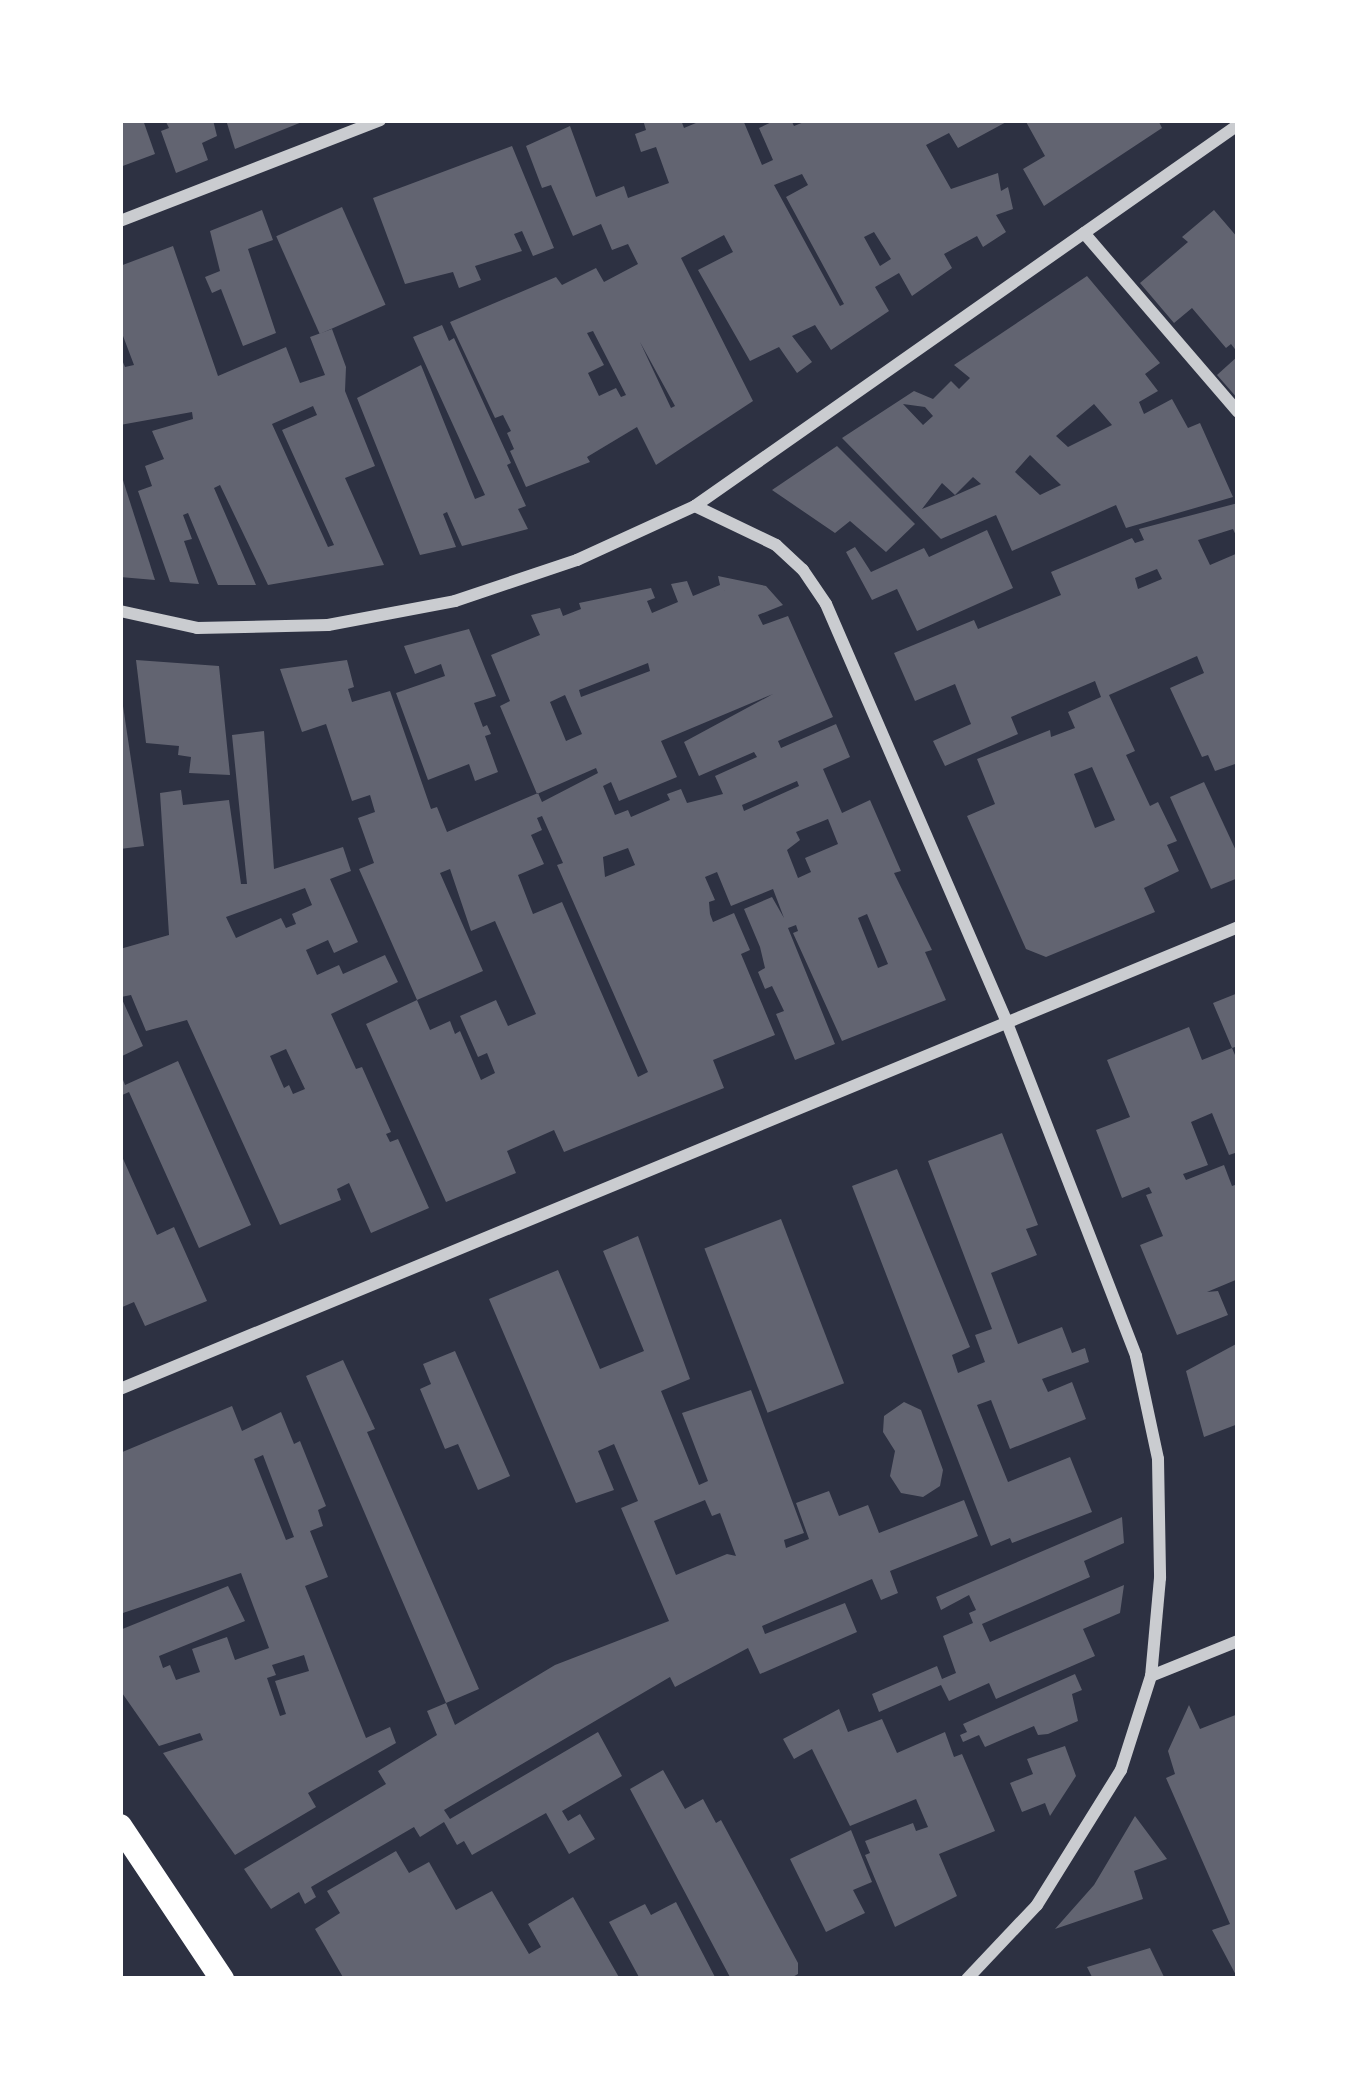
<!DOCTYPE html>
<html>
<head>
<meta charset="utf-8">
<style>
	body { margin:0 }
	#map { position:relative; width:1358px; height:2099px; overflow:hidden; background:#2d3142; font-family:"Source Sans 3",sans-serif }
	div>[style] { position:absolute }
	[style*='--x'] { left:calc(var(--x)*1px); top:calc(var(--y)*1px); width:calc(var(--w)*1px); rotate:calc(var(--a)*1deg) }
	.building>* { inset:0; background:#626471; transform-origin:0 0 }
	.minor>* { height:12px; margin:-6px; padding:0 6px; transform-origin:6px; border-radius:6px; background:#caccd0 }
	.secondary>* { height:24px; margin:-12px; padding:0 12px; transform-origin:12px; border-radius:12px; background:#fff }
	span { translate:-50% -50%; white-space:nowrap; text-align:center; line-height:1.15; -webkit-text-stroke:9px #fff; paint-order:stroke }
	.frame { position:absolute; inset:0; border:123px solid #fff; pointer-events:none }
</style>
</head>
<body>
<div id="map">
	<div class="building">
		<div style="clip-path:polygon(120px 120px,143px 120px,155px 154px,120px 167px)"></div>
		<div style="clip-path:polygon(165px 120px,213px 120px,217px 136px,202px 143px,208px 160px,176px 173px,161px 131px,169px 128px)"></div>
		<div style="clip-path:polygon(226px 120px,307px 120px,235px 149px)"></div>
		<div style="clip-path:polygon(evenodd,643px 120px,681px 120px,684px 128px,703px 120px,743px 120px,762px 165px,773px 160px,759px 128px,776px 120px,791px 120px,794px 126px,809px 120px,1010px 120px,958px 148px,949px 133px,926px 145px,951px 189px,998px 173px,1001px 191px,1008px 187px,1013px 209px,996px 215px,1006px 232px,983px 247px,977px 236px,944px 254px,952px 268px,912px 296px,899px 273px,875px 287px,889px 311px,831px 350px,815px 325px,792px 336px,812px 362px,797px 373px,779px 347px,750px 361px,698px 270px,733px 252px,724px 235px,681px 258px,753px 401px,656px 465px,637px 427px,587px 457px,590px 462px,526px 487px,510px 451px,514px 449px,507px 433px,511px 431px,503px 415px,495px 418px,450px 322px,556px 277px,562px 285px,596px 268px,604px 282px,638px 264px,628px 244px,612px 250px,601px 224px,573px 236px,551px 185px,542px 188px,526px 146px,570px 126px,596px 197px,624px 186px,628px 198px,669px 183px,656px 147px,641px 152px,635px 134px,646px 130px,643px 120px,802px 174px,808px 185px,786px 197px,844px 304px,840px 306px,774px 185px,802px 174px,643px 120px,874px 232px,891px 259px,880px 266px,864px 237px,874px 232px,643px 120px,593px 331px,626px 395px,621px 397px,616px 388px,599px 396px,588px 373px,604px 365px,587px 333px,593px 331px,643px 120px,640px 342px,675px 406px,671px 408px,640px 342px)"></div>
		<div style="clip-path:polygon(1025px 120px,1158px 120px,1162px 128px,1044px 206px,1023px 169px,1045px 156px)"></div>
		<div style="clip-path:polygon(512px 146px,554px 248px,533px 256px,522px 231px,514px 234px,522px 251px,475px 266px,481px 280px,459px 288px,453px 272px,405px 284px,373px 198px)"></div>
		<div style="left:342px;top:207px;width:107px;height:72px;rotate:66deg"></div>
		<div style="clip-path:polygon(262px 210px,273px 240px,248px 249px,276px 333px,243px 346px,221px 289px,212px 293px,205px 277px,220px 271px,210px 231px)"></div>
		<div style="clip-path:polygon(1214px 210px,1238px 238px,1238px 353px,1231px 344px,1226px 348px,1192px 308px,1174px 323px,1140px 283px,1188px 242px,1182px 237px)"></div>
		<div style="clip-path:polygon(evenodd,173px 246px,218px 376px,286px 347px,300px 383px,325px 375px,310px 337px,332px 329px,346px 367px,345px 391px,375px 466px,345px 478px,384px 565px,268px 585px,220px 485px,214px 488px,256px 585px,218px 585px,188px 513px,183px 515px,192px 539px,184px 541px,199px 584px,170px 582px,138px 491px,152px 486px,145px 466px,164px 459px,152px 431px,193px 419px,192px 412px,120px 425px,120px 355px,125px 367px,134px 365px,120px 328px,120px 266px,173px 246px,313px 406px,317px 415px,282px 430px,334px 545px,328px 547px,272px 424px,313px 406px)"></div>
		<div style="clip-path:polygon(evenodd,1087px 276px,1160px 363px,1145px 374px,1158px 391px,1139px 402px,1144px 414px,1172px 399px,1188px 428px,1200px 423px,1233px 497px,1126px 528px,1116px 505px,1012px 551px,996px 515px,941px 539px,842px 438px,914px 391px,933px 399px,951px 381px,959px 389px,970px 378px,954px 365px,1087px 276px,903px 404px,925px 407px,933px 416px,923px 425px,903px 404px,1087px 276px,1094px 404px,1112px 425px,1068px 447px,1056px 436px,1094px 404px,1087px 276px,1030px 455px,1061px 485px,1040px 495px,1015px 472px,1030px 455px,1087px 276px,973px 477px,981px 484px,947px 499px,922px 509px,942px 483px,955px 495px,973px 477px)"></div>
		<div style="clip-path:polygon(442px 325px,449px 341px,454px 338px,511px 463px,507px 465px,526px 506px,518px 509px,528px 529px,462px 546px,447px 512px,443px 514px,456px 547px,420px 555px,357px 398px,421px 365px,475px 499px,485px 495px,413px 337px)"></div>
		<div style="clip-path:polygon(1238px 356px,1238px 399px,1217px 375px)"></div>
		<div style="clip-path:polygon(837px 446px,915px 524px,886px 552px,850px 521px,835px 533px,772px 490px)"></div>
		<div style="clip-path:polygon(120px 474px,121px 474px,155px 580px,120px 577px)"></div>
		<div style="clip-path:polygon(evenodd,1238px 503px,1238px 540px,1233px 529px,1198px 540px,1210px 565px,1238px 553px,1238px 763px,1215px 771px,1208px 755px,1202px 757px,1170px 688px,1204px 673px,1197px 656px,1109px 695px,1135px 751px,1126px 755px,1150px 806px,1158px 802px,1177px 841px,1167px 845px,1179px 871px,1144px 888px,1155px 912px,1046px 957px,1026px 949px,967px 816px,995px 804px,977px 759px,1050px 730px,1051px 737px,1075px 728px,1068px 712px,1101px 697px,1095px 681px,1011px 717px,1018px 734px,945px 766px,933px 741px,971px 724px,955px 684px,915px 701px,894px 653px,974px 620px,978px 629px,1061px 595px,1051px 572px,1132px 538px,1135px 543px,1144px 540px,1139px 529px,1238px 503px,1157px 569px,1162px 579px,1138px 589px,1135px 578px,1157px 569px,1238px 503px,1092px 767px,1115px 820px,1095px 828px,1074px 774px,1092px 767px)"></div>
		<div style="clip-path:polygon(987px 530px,1013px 588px,917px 631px,897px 589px,872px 600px,846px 552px,855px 547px,871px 572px,924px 548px,929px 557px)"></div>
		<div style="clip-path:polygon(evenodd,718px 576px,766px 586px,783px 605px,758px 615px,763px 625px,788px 616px,833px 717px,778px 741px,781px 748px,836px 724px,850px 757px,823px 769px,842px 813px,870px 800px,901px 871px,894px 873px,932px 950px,925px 952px,946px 1000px,842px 1041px,793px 933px,798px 931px,796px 925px,788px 928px,835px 1044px,795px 1060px,776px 1014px,784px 1011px,772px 986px,765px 989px,758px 972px,765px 968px,760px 947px,744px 909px,772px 897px,784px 918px,773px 889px,731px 906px,717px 872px,705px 877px,715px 900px,709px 902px,710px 914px,713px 922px,734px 913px,750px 950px,741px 954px,775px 1035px,713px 1060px,724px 1088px,564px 1152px,554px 1130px,507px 1151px,516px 1173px,446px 1202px,366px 1024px,417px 1000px,430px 1030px,450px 1021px,455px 1034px,460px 1031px,481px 1080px,495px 1073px,487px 1053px,478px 1057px,460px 1016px,496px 1000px,508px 1026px,536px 1014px,495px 921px,471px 931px,450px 869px,440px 873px,483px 971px,417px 1000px,359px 869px,374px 863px,358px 818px,375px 812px,370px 795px,352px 801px,326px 724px,302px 732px,280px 669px,347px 660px,354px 687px,348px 689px,352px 702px,390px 691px,431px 809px,437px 807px,447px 832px,538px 793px,542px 802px,598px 773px,596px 768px,537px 794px,500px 706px,510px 701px,491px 655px,540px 635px,531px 615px,560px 608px,563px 616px,581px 609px,579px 603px,651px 588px,655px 598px,647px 601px,652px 613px,678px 602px,671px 584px,687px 581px,693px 596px,720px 585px,718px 576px,648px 663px,650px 671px,581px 697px,579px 690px,648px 663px,718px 576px,773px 694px,684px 742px,699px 776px,754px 752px,757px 757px,715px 776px,723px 794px,687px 803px,681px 789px,667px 794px,670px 800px,631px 817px,628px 810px,615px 815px,603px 786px,611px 782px,619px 801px,677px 777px,661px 741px,773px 694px,718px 576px,565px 695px,582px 734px,566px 741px,550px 702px,565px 695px,718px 576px,797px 781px,799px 786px,744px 811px,742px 805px,797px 781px,718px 576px,542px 816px,563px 863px,557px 865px,648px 1072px,638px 1077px,562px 902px,533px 914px,518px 875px,544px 864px,531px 835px,542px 830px,537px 818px,542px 816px,718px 576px,828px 819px,838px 844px,805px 858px,811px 872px,798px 878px,787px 850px,800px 840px,796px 832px,828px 819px,718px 576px,628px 848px,635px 865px,605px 877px,603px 857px,628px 848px,718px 576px,867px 914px,888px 964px,878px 968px,858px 918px,867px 914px)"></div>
		<div style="clip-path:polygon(469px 629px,496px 696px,474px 703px,483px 727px,487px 725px,491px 734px,485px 736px,498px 772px,475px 781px,469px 764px,428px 780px,396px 693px,445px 676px,441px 664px,415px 674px,404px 646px)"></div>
		<div style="clip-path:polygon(136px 660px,219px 666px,230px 775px,189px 773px,191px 757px,178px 755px,179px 746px,146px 743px)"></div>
		<div style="clip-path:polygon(123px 706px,144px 846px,120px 849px,120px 707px)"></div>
		<div style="clip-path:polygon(evenodd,264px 731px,274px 869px,343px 847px,351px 871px,330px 879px,358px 942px,334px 953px,328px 940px,306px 950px,317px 975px,339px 965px,343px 974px,385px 955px,398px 982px,331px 1014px,356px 1069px,362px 1067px,391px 1132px,386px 1134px,390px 1142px,398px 1139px,429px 1208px,371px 1233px,349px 1183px,337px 1189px,341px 1200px,280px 1225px,187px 1020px,146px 1031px,131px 995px,121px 997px,143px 1046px,120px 1057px,120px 949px,169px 935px,160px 793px,181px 790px,183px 805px,229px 800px,241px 884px,247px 884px,232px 735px,264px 731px,305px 888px,312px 905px,292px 914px,296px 924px,286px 928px,281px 918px,236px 938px,226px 917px,305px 888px,264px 731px,286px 1049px,305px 1089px,293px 1094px,289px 1085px,284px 1088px,270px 1056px,286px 1049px)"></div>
		<div style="clip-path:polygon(1204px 782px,1238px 855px,1238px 878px,1211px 889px,1170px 797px)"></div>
		<div style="clip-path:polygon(1238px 993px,1238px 1046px,1232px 1048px,1238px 1062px,1238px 1152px,1229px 1155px,1212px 1113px,1191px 1122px,1208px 1165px,1183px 1174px,1186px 1180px,1224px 1165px,1232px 1186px,1238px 1184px,1238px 1279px,1207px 1292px,1218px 1291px,1228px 1315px,1177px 1335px,1140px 1245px,1163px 1236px,1146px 1195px,1152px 1193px,1149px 1187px,1122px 1198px,1096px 1130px,1130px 1117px,1107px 1060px,1189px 1027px,1202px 1060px,1232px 1048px,1213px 1003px)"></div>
		<div style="clip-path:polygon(178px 1061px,251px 1225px,199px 1248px,129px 1092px,120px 1096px,120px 1072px,125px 1085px)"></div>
		<div style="clip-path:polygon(1002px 1133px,1038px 1225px,1026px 1229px,1037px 1255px,991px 1273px,1018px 1344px,1062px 1327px,1072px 1353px,1085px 1348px,1089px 1362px,1042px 1379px,1048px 1392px,1072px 1382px,1086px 1419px,1010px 1449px,991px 1400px,977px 1405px,1008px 1482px,1070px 1457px,1092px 1512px,1012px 1543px,1010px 1538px,991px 1546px,852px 1186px,897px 1169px,970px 1347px,952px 1355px,958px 1373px,985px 1362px,975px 1335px,992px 1329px,928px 1161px)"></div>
		<div style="clip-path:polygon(120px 1152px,157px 1235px,174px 1227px,207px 1301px,145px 1326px,134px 1302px,120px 1308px)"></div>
		<div style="left:781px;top:1219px;width:176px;height:82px;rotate:69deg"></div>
		<div style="clip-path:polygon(evenodd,638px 1236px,690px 1379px,661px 1391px,699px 1485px,708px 1481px,682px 1413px,751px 1390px,804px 1533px,784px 1540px,786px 1548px,809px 1539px,796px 1503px,829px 1491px,839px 1516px,868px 1505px,879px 1533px,964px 1500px,978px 1536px,890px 1571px,898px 1593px,881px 1600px,872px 1579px,762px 1626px,765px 1634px,845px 1603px,857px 1632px,760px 1674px,748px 1648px,675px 1687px,670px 1677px,444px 1810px,450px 1819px,598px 1732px,622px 1776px,562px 1811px,568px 1821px,580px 1814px,595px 1839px,569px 1854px,546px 1813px,472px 1855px,464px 1841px,457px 1845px,444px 1822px,420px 1837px,414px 1827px,311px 1887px,316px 1897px,305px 1904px,299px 1892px,271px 1909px,244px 1869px,386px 1784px,378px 1771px,437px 1735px,427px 1711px,446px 1703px,455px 1725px,555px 1665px,669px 1621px,621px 1508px,638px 1501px,614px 1444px,598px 1451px,614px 1490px,576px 1503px,489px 1299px,558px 1270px,600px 1369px,644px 1351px,603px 1251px,638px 1236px,705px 1500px,712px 1516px,720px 1513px,736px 1556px,727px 1554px,676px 1575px,654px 1521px,705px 1500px)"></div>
		<div style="clip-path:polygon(1238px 1343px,1238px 1424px,1204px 1437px,1186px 1371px)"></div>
		<div style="clip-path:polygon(455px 1351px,510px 1476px,478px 1490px,458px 1444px,445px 1449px,420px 1389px,431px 1384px,423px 1364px)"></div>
		<div style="clip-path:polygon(343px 1360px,375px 1429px,367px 1432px,479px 1689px,446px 1703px,306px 1376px)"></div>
		<div style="clip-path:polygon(904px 1402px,921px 1410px,943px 1470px,940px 1486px,923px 1497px,901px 1493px,890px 1476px,895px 1451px,883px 1432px,884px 1416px)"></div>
		<div style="clip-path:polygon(evenodd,232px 1406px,242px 1431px,281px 1412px,294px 1444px,300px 1441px,326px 1506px,318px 1510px,323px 1526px,310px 1531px,328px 1577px,305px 1586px,366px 1738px,390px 1727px,396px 1743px,308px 1793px,316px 1807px,235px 1855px,163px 1753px,203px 1740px,200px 1733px,159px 1746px,120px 1690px,120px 1630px,228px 1586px,245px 1621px,159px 1656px,163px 1668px,170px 1665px,176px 1680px,200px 1672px,192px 1649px,227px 1637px,235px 1660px,269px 1648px,241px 1573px,120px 1614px,120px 1453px,232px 1406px,263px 1455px,294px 1537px,286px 1540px,254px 1459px,263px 1455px,232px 1406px,304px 1655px,309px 1671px,275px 1681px,286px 1714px,280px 1716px,267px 1678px,276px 1675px,272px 1665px,304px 1655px)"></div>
		<div style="clip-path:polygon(1122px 1517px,1124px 1543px,1084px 1561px,1090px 1577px,982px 1624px,990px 1642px,1124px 1585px,1120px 1613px,1083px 1629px,1095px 1656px,996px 1699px,989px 1683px,949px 1701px,941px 1685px,879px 1712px,872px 1694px,937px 1666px,942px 1679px,956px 1673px,943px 1636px,973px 1623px,969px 1613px,976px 1610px,969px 1595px,941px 1610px,936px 1597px)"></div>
		<div style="clip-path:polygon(1075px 1674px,1082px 1690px,1072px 1694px,1078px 1721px,1048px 1734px,1038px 1735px,1034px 1726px,985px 1747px,979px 1735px,963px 1742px,960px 1735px,967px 1732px,963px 1724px)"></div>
		<div style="clip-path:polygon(1189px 1705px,1200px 1729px,1238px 1714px,1238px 1979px,1212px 1930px,1230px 1924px,1166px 1778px,1175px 1774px,1168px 1751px)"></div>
		<div style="clip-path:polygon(839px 1709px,848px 1732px,882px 1719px,897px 1753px,945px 1732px,954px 1757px,962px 1754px,995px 1831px,939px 1854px,957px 1896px,895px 1927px,865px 1855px,870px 1853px,865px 1841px,913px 1823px,916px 1831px,928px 1827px,916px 1799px,850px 1826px,812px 1749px,794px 1759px,783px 1739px)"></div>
		<div style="clip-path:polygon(1065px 1746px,1076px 1776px,1050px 1816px,1045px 1803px,1022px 1812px,1010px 1783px,1033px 1774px,1027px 1759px)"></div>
		<div style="clip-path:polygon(663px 1770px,685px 1809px,703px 1799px,716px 1823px,721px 1820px,798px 1963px,798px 1974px,789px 1979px,731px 1979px,630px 1789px)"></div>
		<div style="clip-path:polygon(1135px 1816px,1167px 1859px,1134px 1871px,1143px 1899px,1055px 1929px,1094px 1885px)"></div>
		<div style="clip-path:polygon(851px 1830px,872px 1882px,853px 1890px,865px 1913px,826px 1932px,790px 1859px)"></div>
		<div style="clip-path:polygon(396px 1851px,409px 1873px,429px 1862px,456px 1910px,492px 1891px,529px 1954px,541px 1947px,528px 1924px,573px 1897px,620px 1979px,344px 1979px,315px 1929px,340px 1913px,327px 1891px)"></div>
		<div style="clip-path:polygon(676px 1902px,716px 1979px,640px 1979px,609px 1922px,645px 1904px,651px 1915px)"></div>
		<div style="clip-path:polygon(1150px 1948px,1165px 1979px,1093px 1979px,1087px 1967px)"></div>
	</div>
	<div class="minor">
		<div style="--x:120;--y:221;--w:279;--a:-21.2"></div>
		<div style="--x:1084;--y:233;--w:236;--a:49.3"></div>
		<div style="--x:695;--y:506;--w:90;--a:25.7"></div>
		<div style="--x:776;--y:545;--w:37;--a:43"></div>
		<div style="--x:803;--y:570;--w:41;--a:55.9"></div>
		<div style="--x:826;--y:604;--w:456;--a:66.6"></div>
		<div style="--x:1007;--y:1023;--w:357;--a:68.8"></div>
		<div style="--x:1136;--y:1356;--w:105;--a:77.9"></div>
		<div style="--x:1158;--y:1459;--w:119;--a:89"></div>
		<div style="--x:1160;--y:1578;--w:98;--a:95.2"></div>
		<div style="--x:1151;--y:1676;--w:99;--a:107.7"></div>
		<div style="--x:1121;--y:1770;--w:159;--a:121.9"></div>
		<div style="--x:1037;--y:1905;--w:102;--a:133.4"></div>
		<div style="--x:120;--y:611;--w:79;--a:12.4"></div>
		<div style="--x:197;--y:628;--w:131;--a:-1.3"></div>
		<div style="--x:328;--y:625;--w:129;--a:-10.7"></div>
		<div style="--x:455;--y:601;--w:129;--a:-18.6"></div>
		<div style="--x:577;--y:560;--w:130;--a:-24.6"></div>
		<div style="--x:695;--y:506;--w:663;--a:-35.06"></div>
		<div style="--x:120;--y:1389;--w:1210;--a:-22.45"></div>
		<div style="--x:1151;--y:1676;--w:94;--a:-21.9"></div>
	</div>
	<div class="secondary">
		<div style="--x:120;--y:1826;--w:184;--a:56.3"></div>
	</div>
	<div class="frame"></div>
</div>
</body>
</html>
